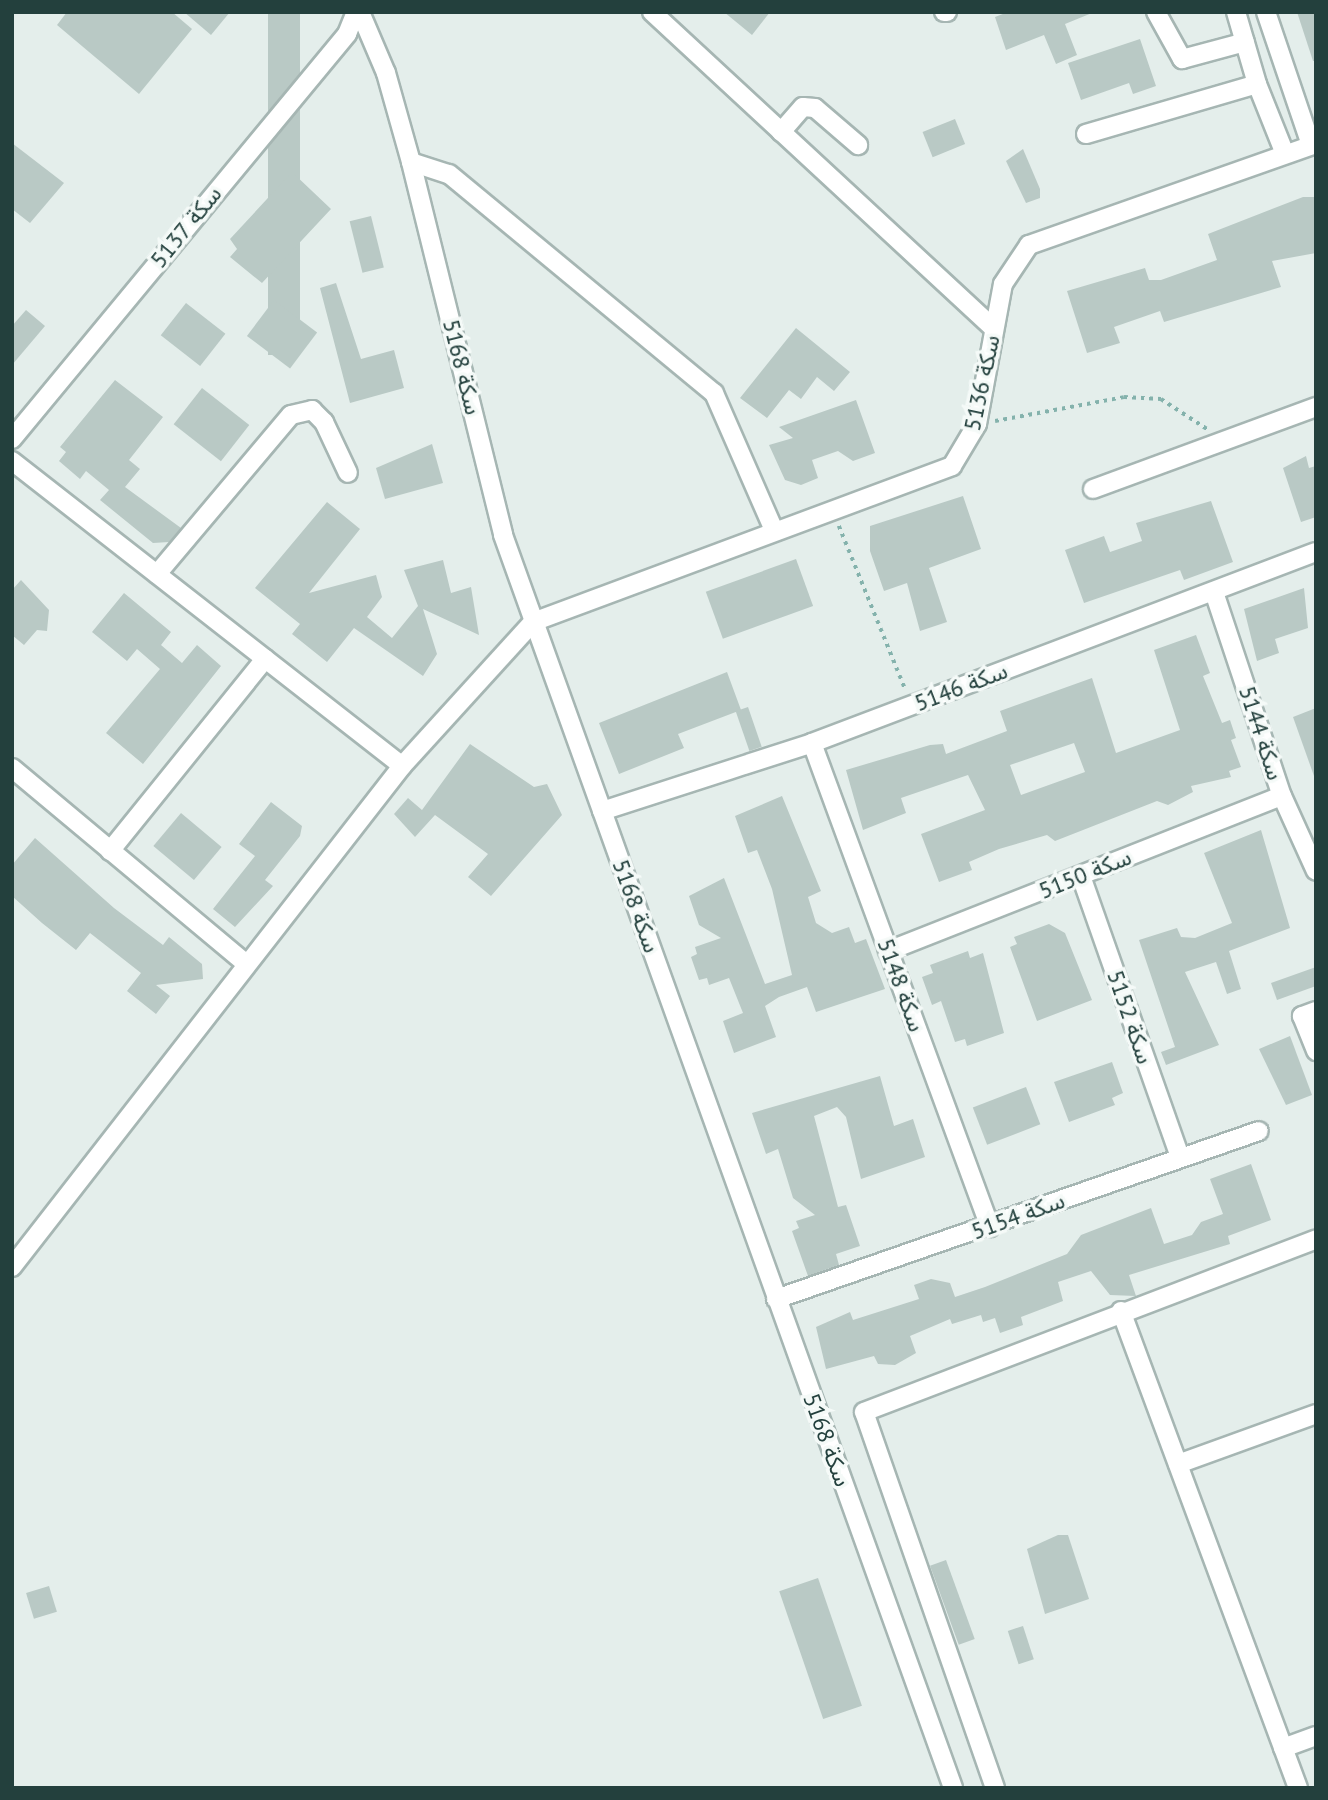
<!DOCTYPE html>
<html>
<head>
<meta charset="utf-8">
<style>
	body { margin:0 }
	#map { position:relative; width:1328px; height:1800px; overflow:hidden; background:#e4eeeb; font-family:"PT Sans","Noto Sans Arabic",sans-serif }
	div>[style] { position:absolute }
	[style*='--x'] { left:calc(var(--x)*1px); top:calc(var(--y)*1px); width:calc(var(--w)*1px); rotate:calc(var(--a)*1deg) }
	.building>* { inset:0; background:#b9c9c5; transform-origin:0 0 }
	.path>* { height:3.5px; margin-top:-1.75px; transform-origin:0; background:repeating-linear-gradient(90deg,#84b2ac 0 3.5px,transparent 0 8.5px) }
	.roads { filter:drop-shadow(2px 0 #a6b6b3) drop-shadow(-2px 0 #a6b6b3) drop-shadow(0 2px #a6b6b3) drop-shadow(0 -2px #a6b6b3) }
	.minor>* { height:18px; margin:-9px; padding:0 9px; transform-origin:9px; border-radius:9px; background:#fff }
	span { translate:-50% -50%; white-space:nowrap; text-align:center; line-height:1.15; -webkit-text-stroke:7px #f5faf8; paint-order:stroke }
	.street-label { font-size:23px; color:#23403d }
	.frame { position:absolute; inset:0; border:14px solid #23403d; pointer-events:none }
</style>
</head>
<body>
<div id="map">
	<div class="building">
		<div style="clip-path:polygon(67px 12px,172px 12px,192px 29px,139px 94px,57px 25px)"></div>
		<div style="clip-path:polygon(184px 12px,230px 12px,211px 35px)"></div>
		<div style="left:268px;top:12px;width:32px;height:343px"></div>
		<div style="clip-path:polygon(724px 12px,770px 12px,752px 35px)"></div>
		<div style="clip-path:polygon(1008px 12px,1092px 12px,1092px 13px,1065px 24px,1077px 55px,1056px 64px,1044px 35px,1006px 50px,995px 17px)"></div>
		<div style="clip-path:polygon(1297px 12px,1316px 12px,1316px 61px,1313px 61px)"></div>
		<div style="clip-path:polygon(1140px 39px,1156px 86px,1133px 94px,1129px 83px,1081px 100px,1068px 63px)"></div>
		<div style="left:955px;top:119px;width:27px;height:35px;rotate:68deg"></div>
		<div style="clip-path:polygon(12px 143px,64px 183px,30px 223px,12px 209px)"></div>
		<div style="clip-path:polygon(1023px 149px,1040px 189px,1040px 198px,1026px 203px,1006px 161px)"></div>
		<div style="clip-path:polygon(292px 172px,331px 209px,262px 283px,230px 257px,237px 249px,230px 239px)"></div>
		<div style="clip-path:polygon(1303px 197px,1316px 197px,1316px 253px,1272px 261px,1281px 287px,1164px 322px,1160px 311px,1114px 327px,1120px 343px,1087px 353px,1067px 291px,1145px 268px,1149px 280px,1161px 280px,1217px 260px,1208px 234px)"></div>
		<div style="left:371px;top:216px;width:53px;height:22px;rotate:76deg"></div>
		<div style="clip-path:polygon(336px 283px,361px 359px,394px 350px,404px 388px,350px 403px,320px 288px)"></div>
		<div style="left:274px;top:300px;width:54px;height:45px;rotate:37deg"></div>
		<div style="left:186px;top:303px;width:50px;height:41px;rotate:38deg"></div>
		<div style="clip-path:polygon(26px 310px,45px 326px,12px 365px,12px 326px)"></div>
		<div style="clip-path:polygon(796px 328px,850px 372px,834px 391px,817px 377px,801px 399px,789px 390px,767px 418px,740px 398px)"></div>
		<div style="clip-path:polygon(115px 380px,163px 417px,129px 460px,140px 469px,125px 487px,181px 528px,169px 542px,153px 543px,100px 500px,109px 490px,86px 471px,80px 479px,59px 461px,66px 452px,60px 447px)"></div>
		<div style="left:202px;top:388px;width:60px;height:46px;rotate:38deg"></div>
		<div style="clip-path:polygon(856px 400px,875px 453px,853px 461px,838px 451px,812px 460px,818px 478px,801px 485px,785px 480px,769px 445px,793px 438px,779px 427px)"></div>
		<div style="clip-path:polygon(432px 444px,443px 483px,385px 499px,376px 468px)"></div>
		<div style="clip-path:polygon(1306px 456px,1309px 468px,1316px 466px,1316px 517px,1301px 522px,1283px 468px)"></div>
		<div style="clip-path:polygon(963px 496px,981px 549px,929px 568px,947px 622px,920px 631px,907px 583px,884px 591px,870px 551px,870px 526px)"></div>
		<div style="clip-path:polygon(1211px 501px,1233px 562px,1184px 580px,1180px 570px,1084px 603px,1065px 550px,1104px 536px,1110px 552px,1142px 541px,1136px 523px)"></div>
		<div style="clip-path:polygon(327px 502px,360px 529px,309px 593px,376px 575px,382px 597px,367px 617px,392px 638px,418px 606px,404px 570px,443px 560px,451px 593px,471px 587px,479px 635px,423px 609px,437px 654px,423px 676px,354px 628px,327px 662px,292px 634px,300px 624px,255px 588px)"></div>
		<div style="left:796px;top:559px;width:50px;height:96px;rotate:70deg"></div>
		<div style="clip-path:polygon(21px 580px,49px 610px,47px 631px,37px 630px,24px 645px,12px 635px,12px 590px)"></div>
		<div style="clip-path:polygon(1304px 588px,1308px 628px,1275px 639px,1279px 653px,1257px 661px,1244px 609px)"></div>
		<div style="clip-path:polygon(124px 593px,171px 632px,161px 645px,182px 663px,197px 645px,221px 666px,143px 764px,106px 733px,160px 669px,137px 649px,127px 661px,92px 632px)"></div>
		<div style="clip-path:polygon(evenodd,1196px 635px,1210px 673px,1203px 676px,1222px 723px,1230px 720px,1236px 738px,1231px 740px,1241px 767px,1229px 771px,1231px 777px,1191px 786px,1193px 792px,1168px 805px,1157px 801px,1055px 841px,1047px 835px,999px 849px,969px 862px,972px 870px,939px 882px,921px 834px,985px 810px,968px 775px,901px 798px,906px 813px,863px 830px,846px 770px,930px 745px,943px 744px,946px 754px,1007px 731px,1000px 711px,1092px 678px,1116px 753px,1180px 730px,1154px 650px,1196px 635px,1074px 743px,1085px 772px,1021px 795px,1010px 765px,1074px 743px)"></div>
		<div style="clip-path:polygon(727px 672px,741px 710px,678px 734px,684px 748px,619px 774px,599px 723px)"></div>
		<div style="left:748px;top:707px;width:42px;height:13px;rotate:71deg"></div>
		<div style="clip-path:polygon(1316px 708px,1316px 775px,1314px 776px,1293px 717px)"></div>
		<div style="clip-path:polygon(470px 744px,534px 787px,547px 784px,562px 815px,491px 896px,468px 877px,488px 854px,435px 815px,415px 837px,394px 814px,408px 798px,422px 810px)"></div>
		<div style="clip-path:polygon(782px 796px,821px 891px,808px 897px,816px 923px,832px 933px,849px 927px,855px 943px,866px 939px,885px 989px,816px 1012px,807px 987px,779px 997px,765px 1006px,776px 1037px,734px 1053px,723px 1021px,743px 1013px,729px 978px,709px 985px,707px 978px,699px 980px,691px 957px,697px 954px,695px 947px,721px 938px,699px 925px,689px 896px,724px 878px,765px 984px,792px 975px,772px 889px,757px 850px,748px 853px,735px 816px)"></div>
		<div style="clip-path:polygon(271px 802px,302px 826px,300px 836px,265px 880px,273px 886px,235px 927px,213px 909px,255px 856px,239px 844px)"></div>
		<div style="left:181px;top:813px;width:53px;height:43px;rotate:40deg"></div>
		<div style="clip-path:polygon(1261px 830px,1290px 928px,1229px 951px,1241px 989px,1227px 994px,1216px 962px,1185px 972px,1219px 1045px,1166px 1065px,1161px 1052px,1175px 1047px,1139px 940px,1177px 928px,1181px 937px,1195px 938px,1232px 923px,1204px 853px)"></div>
		<div style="clip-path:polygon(35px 838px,114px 908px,163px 945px,169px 937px,202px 964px,203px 979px,156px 985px,170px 996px,156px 1014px,127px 991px,141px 973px,90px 933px,76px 950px,42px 923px,12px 896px,12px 865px)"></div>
		<div style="clip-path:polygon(1049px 924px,1065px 933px,1092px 1000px,1037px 1021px,1010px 947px,1017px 944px,1014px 937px)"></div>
		<div style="clip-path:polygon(968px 951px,970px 958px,983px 953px,1004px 1033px,967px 1046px,965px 1039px,955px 1042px,941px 1001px,932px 1005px,922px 977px,933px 973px,930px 965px)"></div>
		<div style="clip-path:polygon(1316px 967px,1316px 986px,1277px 1000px,1271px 983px)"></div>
		<div style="clip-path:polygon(1290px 1036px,1312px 1095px,1286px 1105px,1259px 1049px)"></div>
		<div style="clip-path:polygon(1112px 1062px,1123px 1093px,1112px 1098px,1115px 1105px,1069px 1122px,1054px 1082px)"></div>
		<div style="clip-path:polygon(880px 1076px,894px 1126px,913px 1119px,925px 1157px,861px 1179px,846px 1117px,837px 1107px,814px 1116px,838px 1207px,846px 1205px,860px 1246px,836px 1254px,839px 1265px,808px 1276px,792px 1231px,799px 1228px,796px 1221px,815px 1215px,793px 1198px,778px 1149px,766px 1154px,752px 1113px)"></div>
		<div style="left:1026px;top:1087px;width:40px;height:57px;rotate:69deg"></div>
		<div style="clip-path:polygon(1251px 1164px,1271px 1220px,1228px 1236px,1230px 1244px,1129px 1275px,1136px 1296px,1110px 1295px,1091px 1271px,1058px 1282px,1063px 1301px,1021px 1317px,1023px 1325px,1000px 1333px,995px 1318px,983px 1322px,981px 1315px,952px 1324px,950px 1319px,910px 1336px,916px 1353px,895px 1365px,878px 1364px,874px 1356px,826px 1369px,816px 1327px,850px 1312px,853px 1320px,919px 1299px,914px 1285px,931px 1279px,950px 1283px,955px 1297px,985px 1287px,1067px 1254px,1081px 1235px,1151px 1208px,1164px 1244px,1192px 1235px,1201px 1222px,1223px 1214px,1210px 1179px)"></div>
		<div style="clip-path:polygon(1058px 1535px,1068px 1535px,1089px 1599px,1045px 1614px,1027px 1549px)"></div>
		<div style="left:946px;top:1560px;width:84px;height:17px;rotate:70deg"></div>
		<div style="left:818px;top:1578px;width:135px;height:41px;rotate:71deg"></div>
		<div style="left:49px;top:1586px;width:27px;height:24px;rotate:73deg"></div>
		<div style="left:1023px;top:1626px;width:35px;height:16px;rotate:72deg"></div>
	</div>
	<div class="path">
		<div style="--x:995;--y:421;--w:131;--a:-10.5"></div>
		<div style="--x:1124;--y:397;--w:37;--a:3"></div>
		<div style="--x:1161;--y:399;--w:55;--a:33.1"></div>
		<div style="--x:839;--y:526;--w:178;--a:67.9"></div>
	</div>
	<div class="roads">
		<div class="minor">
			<div style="--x:360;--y:12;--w:66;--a:66.9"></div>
			<div style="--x:386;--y:73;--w:92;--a:74.3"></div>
			<div style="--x:411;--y:162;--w:384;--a:76.1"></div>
			<div style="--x:503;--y:535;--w:1331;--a:70.24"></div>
			<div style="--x:652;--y:12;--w:465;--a:42.8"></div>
			<div style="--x:944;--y:12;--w:3;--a:0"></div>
			<div style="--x:1156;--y:12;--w:54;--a:61"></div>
			<div style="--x:1182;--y:59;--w:65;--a:-15.1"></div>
			<div style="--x:1236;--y:12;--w:75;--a:73.7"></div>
			<div style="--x:1266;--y:12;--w:140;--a:71.3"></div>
			<div style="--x:781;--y:132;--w:33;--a:-49"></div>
			<div style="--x:803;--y:107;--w:12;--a:5"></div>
			<div style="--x:815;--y:108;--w:57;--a:40.7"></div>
			<div style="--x:1086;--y:134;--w:178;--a:-16.3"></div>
			<div style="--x:1257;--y:84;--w:75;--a:68.2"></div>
			<div style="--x:411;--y:162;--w:40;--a:18"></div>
			<div style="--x:449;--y:174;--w:344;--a:39.6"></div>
			<div style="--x:714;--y:393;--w:147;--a:66.4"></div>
			<div style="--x:12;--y:439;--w:526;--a:-50.4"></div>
			<div style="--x:347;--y:34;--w:24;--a:-68"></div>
			<div style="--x:12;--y:461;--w:495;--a:38"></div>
			<div style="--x:1093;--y:489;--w:238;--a:-20.2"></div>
			<div style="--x:157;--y:574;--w:208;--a:-49.9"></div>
			<div style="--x:291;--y:415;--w:22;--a:-13"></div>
			<div style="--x:312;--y:410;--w:17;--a:45"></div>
			<div style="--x:324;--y:422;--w:56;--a:64.8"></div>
			<div style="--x:1214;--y:592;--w:215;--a:71.6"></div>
			<div style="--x:1282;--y:796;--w:82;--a:65.6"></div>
			<div style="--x:812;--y:743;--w:516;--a:69.81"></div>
			<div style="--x:12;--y:768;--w:305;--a:39.9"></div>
			<div style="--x:602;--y:811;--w:221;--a:-17.9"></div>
			<div style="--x:812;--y:743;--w:539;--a:-20.76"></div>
			<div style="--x:110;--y:851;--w:247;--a:-51.1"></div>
			<div style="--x:1081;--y:876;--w:298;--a:70.6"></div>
			<div style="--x:888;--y:951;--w:423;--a:-21.5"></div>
			<div style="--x:1316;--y:1011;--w:15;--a:160"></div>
			<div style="--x:1302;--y:1016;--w:38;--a:68"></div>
			<div style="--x:12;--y:1267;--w:635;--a:-52.1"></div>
			<div style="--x:402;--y:766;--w:195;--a:-47.7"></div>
			<div style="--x:533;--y:622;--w:447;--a:-20.4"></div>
			<div style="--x:952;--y:466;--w:49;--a:-59.2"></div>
			<div style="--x:977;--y:424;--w:142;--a:-79.5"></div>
			<div style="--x:1003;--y:284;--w:47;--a:-56.3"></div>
			<div style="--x:1029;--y:245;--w:304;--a:-19.4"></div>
			<div style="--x:776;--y:1299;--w:511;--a:-19.18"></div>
			<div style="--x:1121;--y:1311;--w:509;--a:69.64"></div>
			<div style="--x:1178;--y:1464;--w:147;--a:-19.9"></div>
			<div style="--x:1283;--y:1748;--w:35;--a:-20"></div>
			<div style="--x:995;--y:1788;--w:398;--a:-109.2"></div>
			<div style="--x:864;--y:1412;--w:484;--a:-20.9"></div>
		</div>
	</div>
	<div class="street-label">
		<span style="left:186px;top:227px;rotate:-51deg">سكة 5137</span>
		<span style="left:462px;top:367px;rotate:76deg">سكة 5168</span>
		<span style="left:982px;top:383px;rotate:-78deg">سكة 5136</span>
		<span style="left:961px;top:687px;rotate:-21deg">سكة 5146</span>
		<span style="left:1261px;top:733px;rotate:72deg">سكة 5144</span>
		<span style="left:1085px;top:874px;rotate:-22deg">سكة 5150</span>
		<span style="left:636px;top:906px;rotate:70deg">سكة 5168</span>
		<span style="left:901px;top:985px;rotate:70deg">سكة 5148</span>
		<span style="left:1130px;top:1017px;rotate:71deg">سكة 5152</span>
		<span style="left:1018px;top:1216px;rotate:-20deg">سكة 5154</span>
		<span style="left:827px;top:1440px;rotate:70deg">سكة 5168</span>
	</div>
	<div class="frame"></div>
</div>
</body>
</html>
